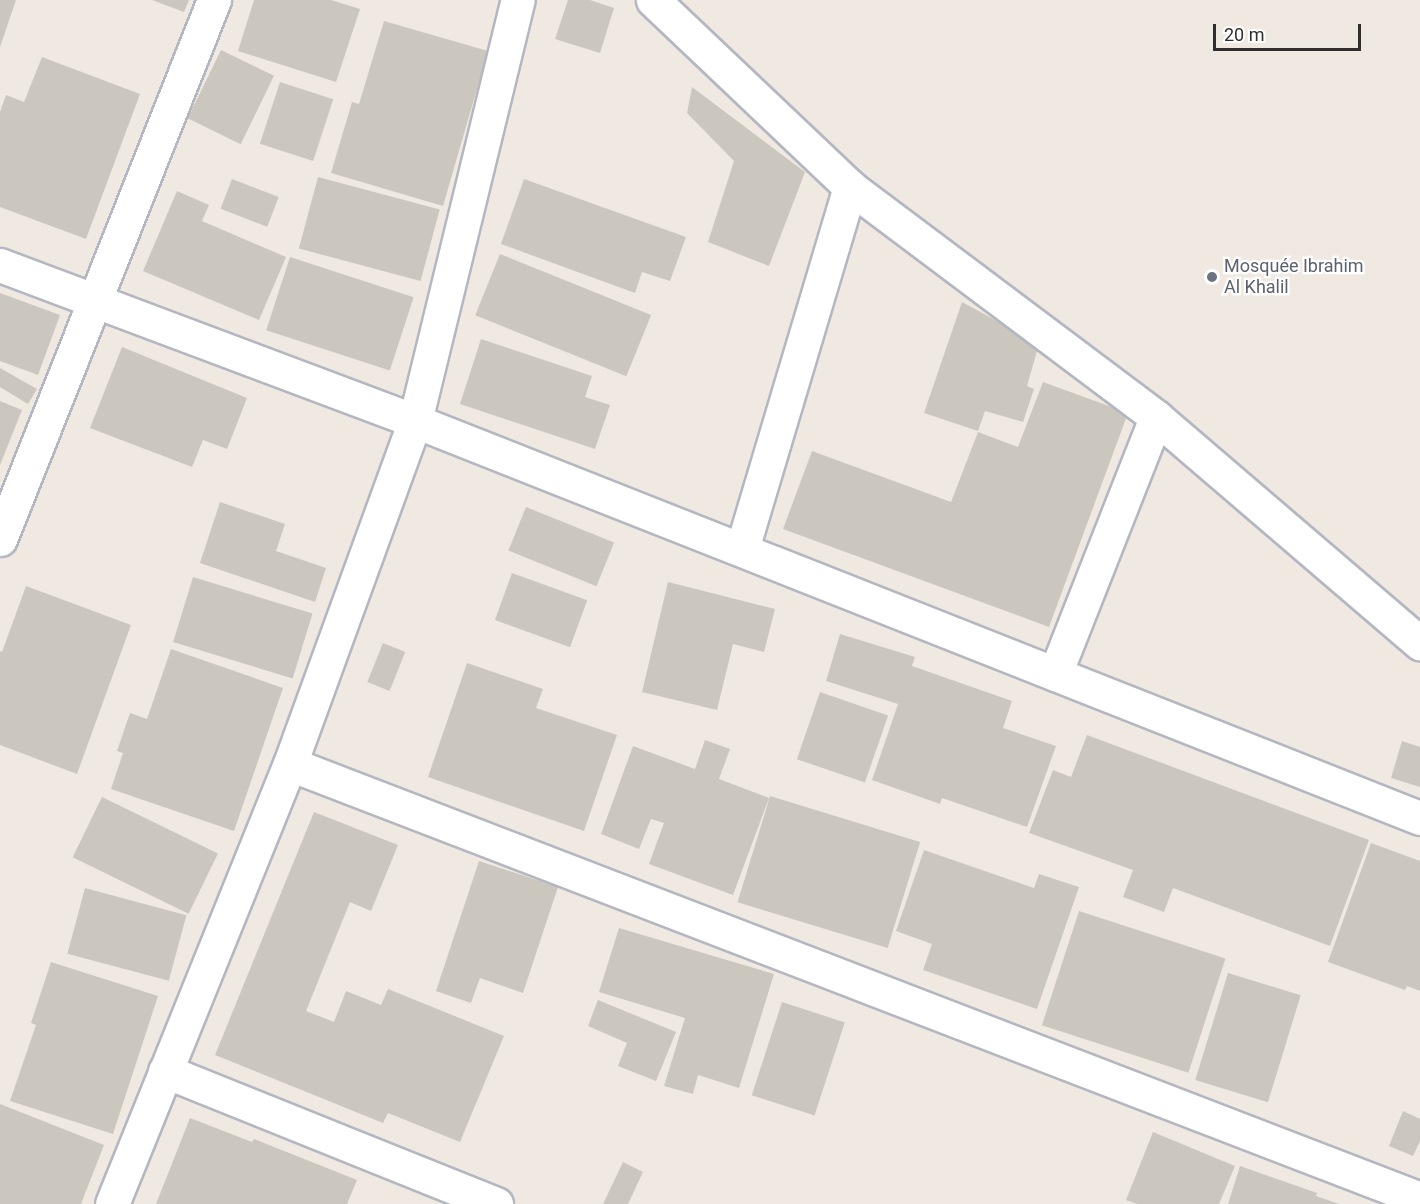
<!DOCTYPE html>
<html>
<head>
<meta charset="utf-8">
<style>
	body { margin:0 }
	#map { position:relative; width:1420px; height:1204px; overflow:hidden; background:#efe9e1; font-family:Roboto,sans-serif }
	div>[style] { position:absolute }
	[style*='--x'] { left:calc(var(--x)*1px); top:calc(var(--y)*1px); width:calc(var(--w)*1px); rotate:calc(var(--a)*1deg) }
	.building>* { inset:0; background:#cbc7bf; transform-origin:0 0 }
	.roads { filter:drop-shadow(2px 0 #b4b7c1) drop-shadow(-2px 0 #b4b7c1) drop-shadow(0 2px #b4b7c1) drop-shadow(0 -2px #b4b7c1) }
	.minor>* { height:33px; margin:-16.5px; padding:0 16.5px; transform-origin:16.5px; border-radius:16.5px; background:#fff }
	.dots>* { width:16px; height:16px; translate:-50% -50%; box-sizing:border-box; border:3px solid #fff; border-radius:50% }
	span { translate:-50% -50%; white-space:nowrap; text-align:center; line-height:1.15; -webkit-text-stroke:4.5px #fff; paint-order:stroke }
	.worship-label { font-size:18px; color:#5b616d }
	.left { translate:0 -50%; text-align:left }
	.scale { position:absolute; left:1213px; top:24px; width:148px; height:27px; box-sizing:border-box; border:3px solid #2e2e2e; border-top:0; padding-left:8px; font-size:18px; line-height:21px; white-space:nowrap; color:#2e2e2e; -webkit-text-stroke:4px #fff; paint-order:stroke }
</style>
</head>
<body>
<div id="map">
	<div class="building">
		<div style="clip-path:polygon(0 0,16px 0,0 47px)"></div>
		<div style="clip-path:polygon(152px 0,189px 0,184px 12px)"></div>
		<div style="clip-path:polygon(254px 0,331px 0,360px 9px,336px 82px,238px 51px)"></div>
		<div style="clip-path:polygon(568px 0,590px 0,614px 8px,600px 53px,555px 39px)"></div>
		<div style="clip-path:polygon(384px 21px,488px 51px,443px 206px,331px 173px,352px 102px,359px 104px)"></div>
		<div style="left:221px;top:50px;width:59px;height:76px;rotate:26deg"></div>
		<div style="clip-path:polygon(42px 57px,140px 94px,86px 239px,0 207px,0 112px,6px 95px,24px 102px)"></div>
		<div style="left:280px;top:82px;width:56px;height:65px;rotate:18deg"></div>
		<div style="clip-path:polygon(692px 87px,805px 172px,769px 266px,708px 242px,734px 161px,687px 113px)"></div>
		<div style="left:318px;top:177px;width:126px;height:74px;rotate:15deg"></div>
		<div style="left:232px;top:179px;width:50px;height:32px;rotate:21deg"></div>
		<div style="clip-path:polygon(524px 179px,686px 237px,670px 281px,642px 272px,635px 293px,501px 244px)"></div>
		<div style="clip-path:polygon(177px 191px,209px 205px,202px 221px,286px 257px,259px 320px,143px 271px)"></div>
		<div style="left:500px;top:254px;width:163px;height:66px;rotate:22deg"></div>
		<div style="left:290px;top:257px;width:130px;height:77px;rotate:18deg"></div>
		<div style="clip-path:polygon(0 293px,60px 315px,38px 375px,0 361px)"></div>
		<div style="clip-path:polygon(962px 302px,1039px 344px,1027px 386px,1034px 389px,1023px 422px,985px 411px,978px 431px,924px 413px)"></div>
		<div style="clip-path:polygon(481px 339px,592px 376px,585px 397px,610px 405px,595px 449px,460px 404px)"></div>
		<div style="clip-path:polygon(122px 347px,247px 398px,227px 449px,203px 440px,192px 467px,90px 428px)"></div>
		<div style="clip-path:polygon(0 368px,37px 389px,28px 404px,0 387px)"></div>
		<div style="clip-path:polygon(1043px 382px,1128px 413px,1049px 627px,783px 529px,812px 451px,951px 502px,978px 432px,1018px 447px)"></div>
		<div style="clip-path:polygon(0 401px,22px 410px,0 465px)"></div>
		<div style="clip-path:polygon(220px 502px,285px 524px,276px 551px,326px 568px,315px 602px,200px 563px)"></div>
		<div style="left:526px;top:507px;width:95px;height:47px;rotate:22deg"></div>
		<div style="left:512px;top:573px;width:80px;height:50px;rotate:20deg"></div>
		<div style="left:193px;top:577px;width:125px;height:68px;rotate:17deg"></div>
		<div style="clip-path:polygon(668px 582px,775px 609px,764px 652px,733px 644px,717px 710px,642px 692px)"></div>
		<div style="clip-path:polygon(26px 586px,131px 625px,77px 774px,0 745px,0 651px,2px 652px)"></div>
		<div style="clip-path:polygon(840px 634px,915px 657px,912px 666px,1012px 701px,1003px 728px,1056px 746px,1027px 827px,942px 798px,940px 804px,872px 780px,898px 704px,826px 681px)"></div>
		<div style="left:383px;top:643px;width:24px;height:42px;rotate:22deg"></div>
		<div style="clip-path:polygon(171px 649px,283px 688px,234px 831px,111px 789px,123px 753px,117px 751px,130px 713px,147px 719px)"></div>
		<div style="clip-path:polygon(467px 663px,543px 689px,536px 708px,617px 735px,584px 831px,428px 777px)"></div>
		<div style="left:820px;top:692px;width:72px;height:71px;rotate:19deg"></div>
		<div style="clip-path:polygon(1087px 735px,1369px 840px,1330px 946px,1173px 888px,1164px 912px,1123px 897px,1133px 870px,1029px 833px,1053px 770px,1071px 777px)"></div>
		<div style="clip-path:polygon(705px 740px,730px 749px,719px 779px,769px 798px,733px 895px,649px 864px,664px 823px,651px 819px,639px 849px,601px 834px,633px 746px,695px 769px)"></div>
		<div style="clip-path:polygon(1402px 741px,1420px 747px,1420px 787px,1391px 778px)"></div>
		<div style="left:770px;top:796px;width:157px;height:111px;rotate:17deg"></div>
		<div style="left:102px;top:797px;width:129px;height:67px;rotate:26deg"></div>
		<div style="clip-path:polygon(314px 812px,398px 845px,371px 911px,350px 902px,306px 1011px,334px 1022px,346px 991px,381px 1005px,388px 989px,504px 1036px,460px 1142px,388px 1113px,383px 1123px,215px 1055px)"></div>
		<div style="clip-path:polygon(1371px 843px,1420px 861px,1420px 991px,1407px 986px,1405px 990px,1328px 962px)"></div>
		<div style="clip-path:polygon(924px 850px,1034px 888px,1039px 874px,1079px 887px,1037px 1009px,923px 970px,932px 944px,896px 931px)"></div>
		<div style="clip-path:polygon(479px 861px,558px 887px,523px 993px,480px 978px,471px 1003px,436px 991px)"></div>
		<div style="left:85px;top:888px;width:105px;height:68px;rotate:15deg"></div>
		<div style="left:1079px;top:911px;width:154px;height:120px;rotate:18deg"></div>
		<div style="clip-path:polygon(619px 928px,774px 974px,739px 1088px,698px 1075px,693px 1094px,664px 1086px,685px 1018px,599px 992px)"></div>
		<div style="clip-path:polygon(51px 962px,158px 996px,113px 1134px,10px 1101px,36px 1025px,31px 1023px)"></div>
		<div style="left:1228px;top:973px;width:76px;height:112px;rotate:17deg"></div>
		<div style="clip-path:polygon(598px 1000px,676px 1032px,656px 1081px,618px 1066px,627px 1043px,588px 1026px)"></div>
		<div style="left:782px;top:1002px;width:66px;height:98px;rotate:18deg"></div>
		<div style="clip-path:polygon(0 1104px,104px 1145px,81px 1204px,0 1204px)"></div>
		<div style="clip-path:polygon(1403px 1111px,1420px 1119px,1420px 1141px,1413px 1156px,1389px 1146px)"></div>
		<div style="clip-path:polygon(190px 1118px,252px 1142px,254px 1139px,357px 1180px,347px 1204px,156px 1204px)"></div>
		<div style="clip-path:polygon(1153px 1132px,1235px 1166px,1219px 1204px,1137px 1204px,1126px 1200px)"></div>
		<div style="clip-path:polygon(623px 1162px,643px 1172px,628px 1204px,603px 1204px)"></div>
		<div style="clip-path:polygon(1240px 1166px,1317px 1193px,1316px 1196px,1339px 1204px,1228px 1204px)"></div>
	</div>
	<div class="roads">
		<div class="minor">
			<div style="--x:653;--y:0;--w:272;--a:43.5"></div>
			<div style="--x:850;--y:187;--w:383;--a:36.9"></div>
			<div style="--x:1156;--y:417;--w:348;--a:40.6"></div>
			<div style="--x:0;--y:265;--w:443;--a:20.6"></div>
			<div style="--x:415;--y:421;--w:433;--a:-76.3"></div>
			<div style="--x:0;--y:539;--w:580;--a:-68.35"></div>
			<div style="--x:742;--y:549;--w:378;--a:-73.4"></div>
			<div style="--x:1055;--y:674;--w:276;--a:-68.5"></div>
			<div style="--x:290;--y:764;--w:1211;--a:21.05"></div>
			<div style="--x:165;--y:1071;--w:357;--a:21.9"></div>
			<div style="--x:112;--y:1204;--w:475;--a:-68"></div>
			<div style="--x:290;--y:764;--w:365;--a:-70"></div>
			<div style="--x:415;--y:421;--w:1081;--a:21.56"></div>
		</div>
	</div>
	<div class="dots">
		<div style="left:1212px;top:277px;background:#6b7280"></div>
	</div>
	<div class="worship-label">
		<span class="left" style="left:1224px;top:277px">Mosquée Ibrahim<br>Al Khalil</span>
	</div>
	<div class="scale">20 m</div>
</div>
</body>
</html>
